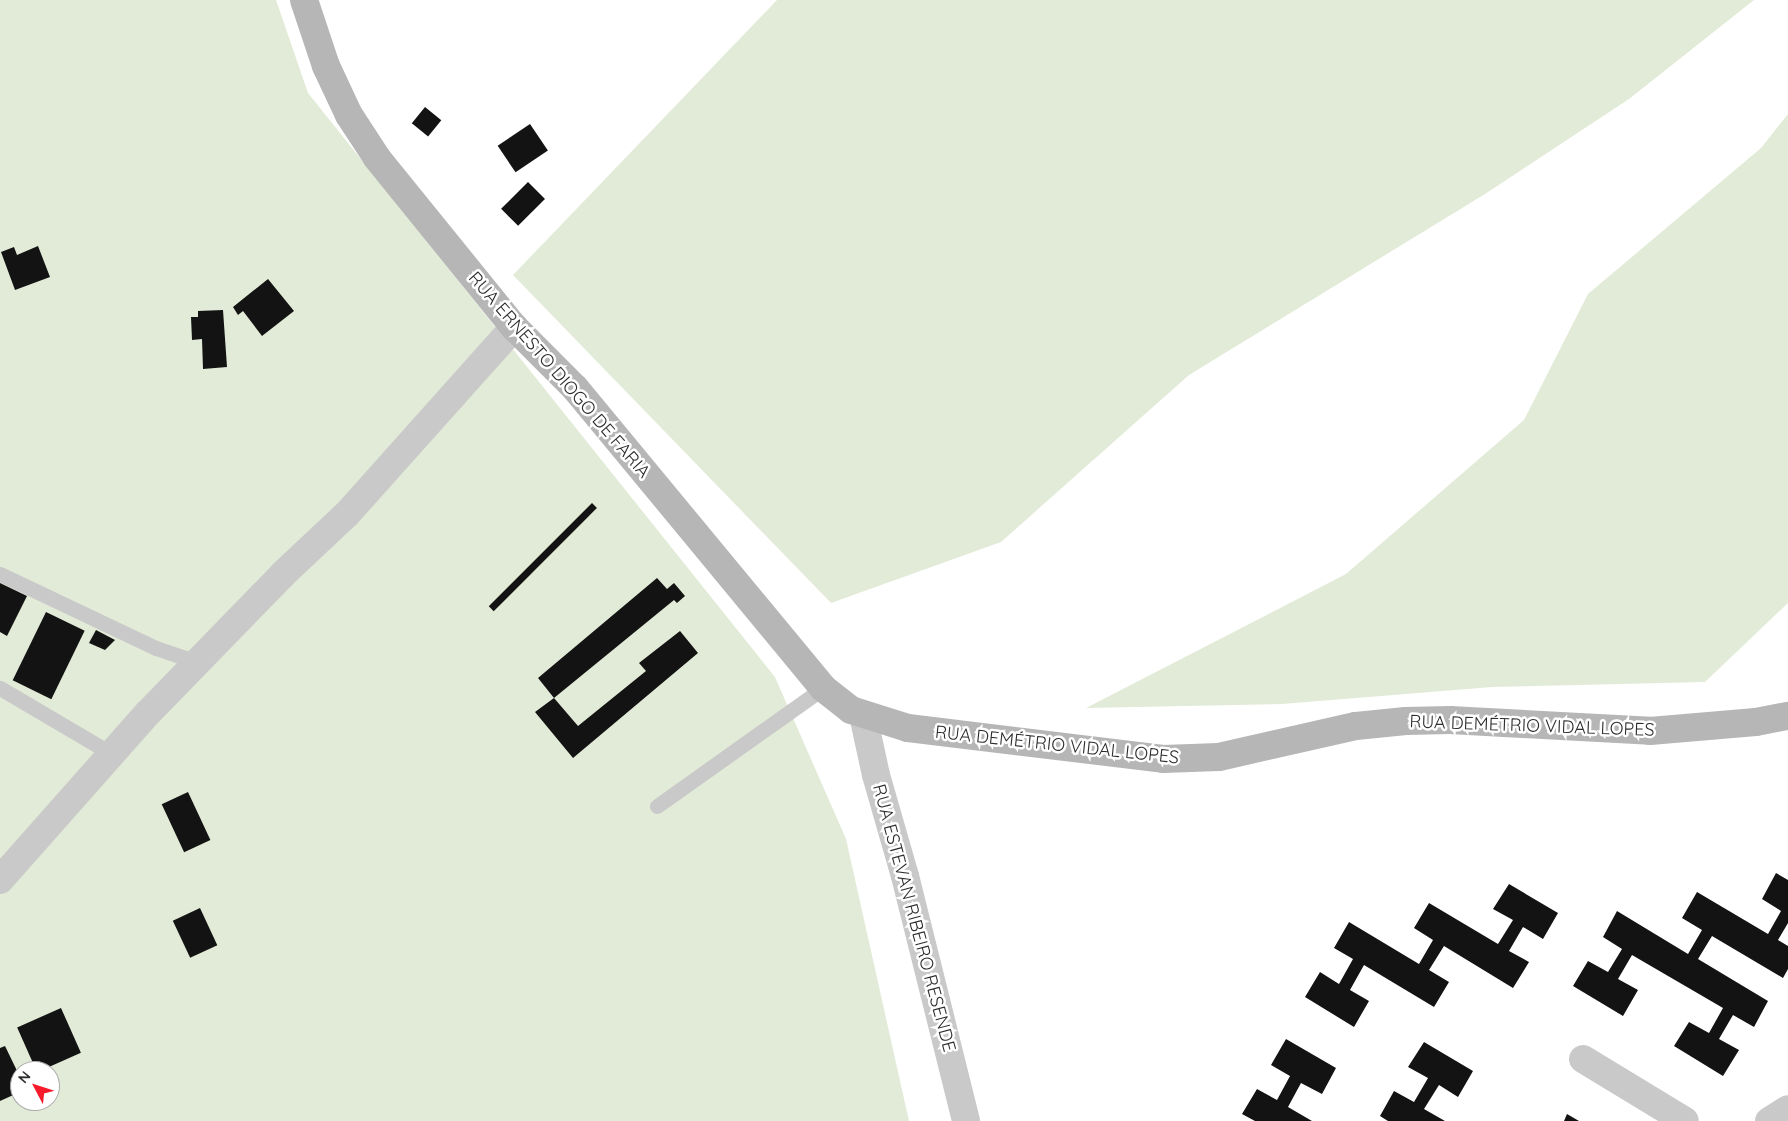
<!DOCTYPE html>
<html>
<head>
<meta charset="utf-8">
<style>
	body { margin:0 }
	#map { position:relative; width:1788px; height:1121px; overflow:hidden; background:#fff; font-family:Quicksand,sans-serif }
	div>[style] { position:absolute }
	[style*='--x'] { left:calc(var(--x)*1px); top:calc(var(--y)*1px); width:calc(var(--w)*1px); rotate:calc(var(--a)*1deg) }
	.green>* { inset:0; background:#e2ebd7 }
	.building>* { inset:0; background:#131313; transform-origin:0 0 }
	.service>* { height:15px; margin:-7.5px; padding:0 7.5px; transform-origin:7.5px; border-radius:7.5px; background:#c9c9c9 }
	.minor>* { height:28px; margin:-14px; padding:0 14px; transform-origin:14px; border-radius:14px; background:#c9c9c9 }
	.secondary>* { height:28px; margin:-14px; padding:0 14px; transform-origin:14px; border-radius:14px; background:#b6b6b6 }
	span { translate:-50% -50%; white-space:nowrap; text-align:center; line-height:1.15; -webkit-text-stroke:5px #fff; paint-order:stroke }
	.street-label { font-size:18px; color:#2c2c2c }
	.north { position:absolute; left:10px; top:1061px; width:50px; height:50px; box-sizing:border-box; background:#fff; border:1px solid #ababab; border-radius:50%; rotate:310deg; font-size:14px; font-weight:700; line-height:20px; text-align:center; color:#2c2c2c }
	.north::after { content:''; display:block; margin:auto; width:18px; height:22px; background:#f51b2b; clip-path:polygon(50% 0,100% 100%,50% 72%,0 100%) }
</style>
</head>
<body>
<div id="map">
	<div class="green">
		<div style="clip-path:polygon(evenodd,0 0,276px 0,308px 93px,775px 677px,846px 839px,909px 1121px,0 1121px,0 0,20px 1071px,50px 1071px,50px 1101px,20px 1101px,20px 1071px)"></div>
		<div style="clip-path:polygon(777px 0,1754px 0,1629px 99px,1485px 194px,1189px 375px,1001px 542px,831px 603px,513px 275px)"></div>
		<div style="clip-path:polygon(1788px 114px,1788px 603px,1705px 682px,1492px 687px,1282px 704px,1086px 708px,1346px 574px,1524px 420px,1588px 294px,1761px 148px)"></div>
	</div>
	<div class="building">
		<div style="left:425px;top:107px;width:21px;height:21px;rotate:39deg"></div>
		<div style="left:530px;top:124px;width:32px;height:39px;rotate:56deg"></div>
		<div style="left:528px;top:182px;width:24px;height:38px;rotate:45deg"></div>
		<div style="clip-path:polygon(38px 246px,50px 277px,15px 290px,1px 252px,14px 247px,17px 255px)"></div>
		<div style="clip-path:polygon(268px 279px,294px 311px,262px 336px,243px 311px,238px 315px,233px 307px)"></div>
		<div style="clip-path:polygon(223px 310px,227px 367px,203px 369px,202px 339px,192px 340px,191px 317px,198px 317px,198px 311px)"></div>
		<div style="left:592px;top:503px;width:7px;height:146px;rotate:45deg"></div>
		<div style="clip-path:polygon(657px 578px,667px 589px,674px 583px,685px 596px,677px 603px,674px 600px,554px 698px,538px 678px)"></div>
		<div style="clip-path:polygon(0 583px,27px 596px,7px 636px,0 632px)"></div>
		<div style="left:46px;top:612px;width:43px;height:76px;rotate:26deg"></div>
		<div style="clip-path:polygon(96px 630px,115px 640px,105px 650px,89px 643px)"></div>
		<div style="clip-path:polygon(680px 631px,698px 653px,573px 758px,535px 712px,554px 698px,578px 726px,646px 671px,639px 663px)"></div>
		<div style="left:188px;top:792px;width:53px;height:29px;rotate:65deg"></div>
		<div style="clip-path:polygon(1776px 873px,1788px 880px,1788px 923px,1778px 940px,1788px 946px,1788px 969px,1783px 978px,1712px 936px,1698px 959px,1768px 1001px,1754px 1027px,1733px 1015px,1719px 1039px,1739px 1050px,1723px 1076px,1674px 1046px,1689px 1022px,1709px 1033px,1723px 1008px,1632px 955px,1618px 979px,1638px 990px,1623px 1016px,1573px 986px,1588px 961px,1608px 972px,1622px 949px,1603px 937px,1617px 911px,1688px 954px,1702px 930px,1682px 918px,1697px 892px,1768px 934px,1781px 911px,1762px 899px)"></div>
		<div style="clip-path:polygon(1509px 884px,1558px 913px,1543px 939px,1523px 927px,1509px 951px,1529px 962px,1513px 988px,1444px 946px,1429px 970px,1449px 982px,1434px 1007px,1364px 965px,1350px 990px,1369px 1001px,1354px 1027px,1305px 997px,1320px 972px,1339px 984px,1353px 959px,1334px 948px,1349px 922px,1419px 964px,1433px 940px,1414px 928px,1429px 903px,1498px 944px,1513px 920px,1493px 909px)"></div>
		<div style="left:200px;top:908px;width:41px;height:30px;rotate:65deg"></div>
		<div style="left:61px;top:1008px;width:49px;height:48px;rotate:66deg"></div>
		<div style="clip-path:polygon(1286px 1039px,1336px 1068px,1322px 1094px,1301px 1083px,1288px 1107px,1312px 1121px,1255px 1121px,1242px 1114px,1257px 1089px,1277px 1100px,1290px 1076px,1271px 1065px)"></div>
		<div style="clip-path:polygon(1424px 1042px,1473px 1071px,1458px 1097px,1439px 1085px,1424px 1109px,1445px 1121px,1388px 1121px,1380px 1116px,1394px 1091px,1414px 1102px,1428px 1078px,1408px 1067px)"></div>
		<div style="clip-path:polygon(5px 1046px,20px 1077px,20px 1092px,0 1101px,0 1048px)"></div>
		<div style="clip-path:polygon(1567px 1114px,1579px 1121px,1564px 1121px)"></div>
	</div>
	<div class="service">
		<div style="--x:0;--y:574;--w:173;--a:25.4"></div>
		<div style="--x:156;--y:648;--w:43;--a:18.9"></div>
		<div style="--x:0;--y:688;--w:130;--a:30.5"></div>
		<div style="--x:657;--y:806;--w:204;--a:-35.4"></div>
	</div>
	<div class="minor">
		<div style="--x:863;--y:715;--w:61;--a:77.8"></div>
		<div style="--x:876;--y:775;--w:105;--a:74"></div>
		<div style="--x:905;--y:876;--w:252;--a:76"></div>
		<div style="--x:0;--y:880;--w:223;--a:-48.5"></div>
		<div style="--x:148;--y:713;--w:194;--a:-45.8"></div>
		<div style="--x:283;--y:574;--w:88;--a:-43.2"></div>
		<div style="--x:347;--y:514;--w:251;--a:-48.2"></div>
		<div style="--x:1583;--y:1059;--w:119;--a:31.3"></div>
		<div style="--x:1769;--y:1121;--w:22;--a:-32"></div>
	</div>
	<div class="secondary">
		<div style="--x:304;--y:0;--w:70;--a:71.6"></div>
		<div style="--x:326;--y:66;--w:54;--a:64.9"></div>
		<div style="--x:349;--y:115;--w:51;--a:56.9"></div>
		<div style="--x:377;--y:158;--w:218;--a:51"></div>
		<div style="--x:514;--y:327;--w:86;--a:45"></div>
		<div style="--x:575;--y:388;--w:389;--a:50.4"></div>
		<div style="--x:823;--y:688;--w:36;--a:38"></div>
		<div style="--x:851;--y:710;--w:60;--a:17.5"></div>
		<div style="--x:908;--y:728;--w:257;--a:6.9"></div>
		<div style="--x:1163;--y:759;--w:56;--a:-2"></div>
		<div style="--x:1219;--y:757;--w:140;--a:-12.8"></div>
		<div style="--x:1356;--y:726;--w:50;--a:-5.7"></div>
		<div style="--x:1406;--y:721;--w:44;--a:-1.3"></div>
		<div style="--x:1450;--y:720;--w:200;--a:3.1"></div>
		<div style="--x:1650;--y:731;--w:106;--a:-4.9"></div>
		<div style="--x:1756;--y:722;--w:33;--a:-11"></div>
	</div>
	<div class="street-label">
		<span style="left:559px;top:375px;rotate:49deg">RUA ERNESTO DIOGO DE FARIA</span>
		<span style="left:1532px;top:726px;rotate:2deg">RUA DEMÉTRIO VIDAL LOPES</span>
		<span style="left:1057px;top:745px;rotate:6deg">RUA DEMÉTRIO VIDAL LOPES</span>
		<span style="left:914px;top:918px;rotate:75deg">RUA ESTEVAN RIBEIRO RESENDE</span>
	</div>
	<div class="north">N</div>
</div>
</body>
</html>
